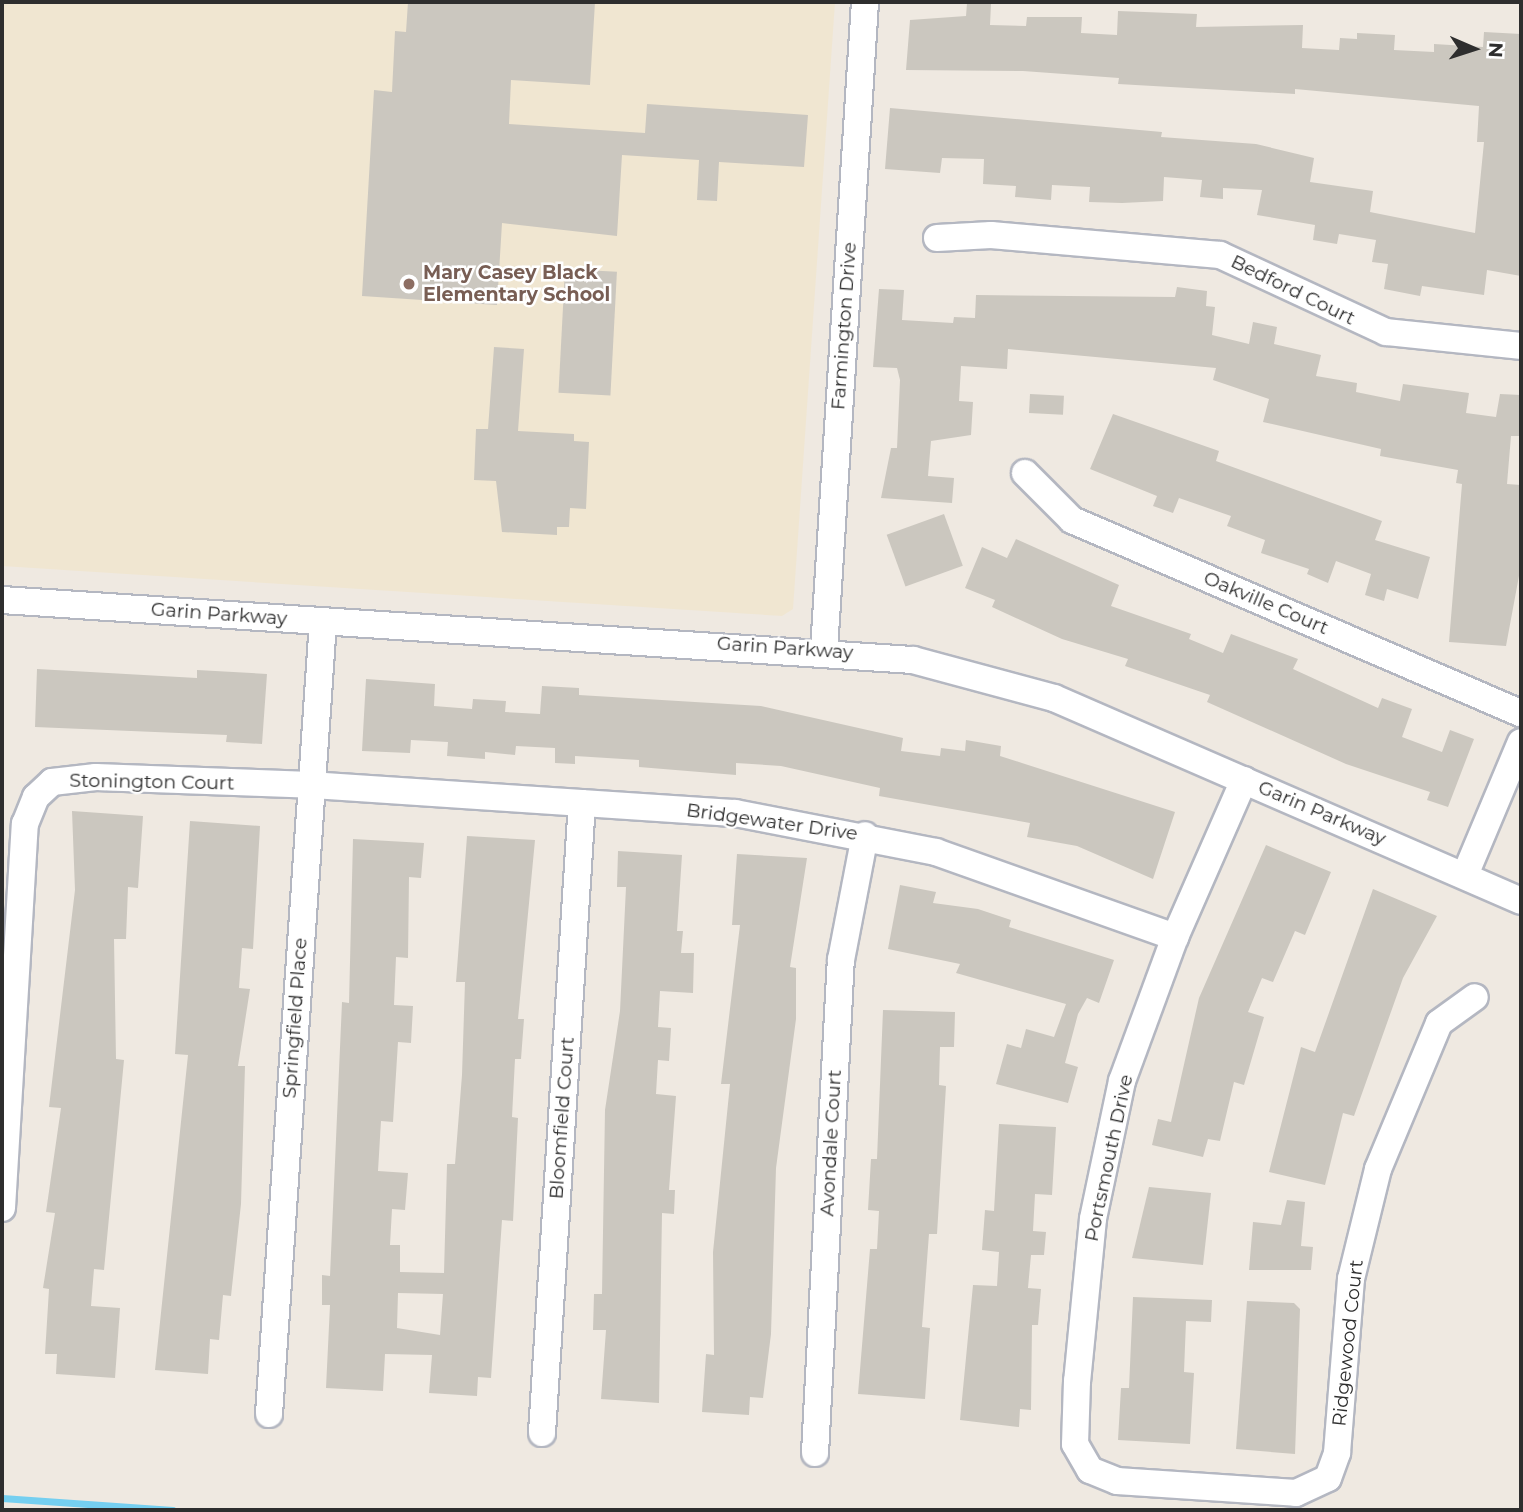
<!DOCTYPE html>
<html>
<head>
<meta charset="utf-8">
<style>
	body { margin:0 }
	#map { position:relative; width:1523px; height:1512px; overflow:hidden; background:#efe9e1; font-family:Montserrat,sans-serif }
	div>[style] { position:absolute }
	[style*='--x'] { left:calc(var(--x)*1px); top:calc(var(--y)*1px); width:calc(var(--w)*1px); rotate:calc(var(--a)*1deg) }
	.education>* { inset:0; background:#f0e6d1 }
	.stream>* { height:7px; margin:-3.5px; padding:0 3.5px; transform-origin:3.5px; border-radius:3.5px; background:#75cff0 }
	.building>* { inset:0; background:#cbc7bf; transform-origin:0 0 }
	.roads { filter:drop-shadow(2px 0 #b4b7c1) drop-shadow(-2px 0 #b4b7c1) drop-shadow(0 2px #b4b7c1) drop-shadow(0 -2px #b4b7c1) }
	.minor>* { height:26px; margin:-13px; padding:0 13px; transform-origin:13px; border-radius:13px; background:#fff }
	.dots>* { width:19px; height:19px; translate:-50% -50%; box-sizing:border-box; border:4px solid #fff; border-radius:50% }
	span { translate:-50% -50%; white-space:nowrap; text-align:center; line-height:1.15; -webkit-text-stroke:5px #fff; paint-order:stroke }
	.education-label { font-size:19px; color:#785e54; font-weight:700 }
	.left { translate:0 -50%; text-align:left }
	.street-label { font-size:19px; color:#2e2e2e }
	.frame { position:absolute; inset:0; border:4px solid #2e2e2e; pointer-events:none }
	.north { position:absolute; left:1439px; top:14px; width:70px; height:70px; -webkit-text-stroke:5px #fff; paint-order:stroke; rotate:93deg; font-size:19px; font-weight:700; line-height:28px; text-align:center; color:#2e2e2e }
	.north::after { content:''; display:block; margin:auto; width:24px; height:32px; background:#2e2e2e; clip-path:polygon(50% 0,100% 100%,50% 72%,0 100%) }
</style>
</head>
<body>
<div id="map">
	<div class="education">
		<div style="clip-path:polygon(2px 2px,835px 2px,793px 609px,782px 616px,2px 566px)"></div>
	</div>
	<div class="stream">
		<div style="--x:2;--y:1498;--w:171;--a:4"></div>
	</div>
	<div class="building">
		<div style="clip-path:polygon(408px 2px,595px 2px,590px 85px,511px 80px,509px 124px,645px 133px,647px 104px,808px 115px,804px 167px,719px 162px,717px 201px,697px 200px,699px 160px,622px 155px,617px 236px,502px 223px,497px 305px,362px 296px,374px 90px,392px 92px,395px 31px,406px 32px)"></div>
		<div style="clip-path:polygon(967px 3px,991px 4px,990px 25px,1026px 26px,1027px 17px,1082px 17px,1081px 33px,1117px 35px,1118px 11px,1197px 14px,1196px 27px,1303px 25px,1302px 48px,1339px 50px,1340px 38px,1357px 39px,1357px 33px,1395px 35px,1394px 50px,1434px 52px,1434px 44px,1483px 47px,1484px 32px,1521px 34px,1521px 276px,1487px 270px,1484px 295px,1422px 286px,1420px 296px,1384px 289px,1388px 264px,1372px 262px,1376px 240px,1339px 234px,1337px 244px,1313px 240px,1315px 225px,1257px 215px,1262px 190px,1223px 188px,1223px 199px,1200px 197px,1202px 180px,1164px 177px,1163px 201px,1122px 203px,1089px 202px,1090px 187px,1052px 185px,1051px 200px,1015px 197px,1016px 186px,983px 184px,984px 159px,942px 158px,940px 173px,885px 169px,890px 108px,1162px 132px,1161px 137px,1256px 144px,1314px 158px,1310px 182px,1373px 191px,1370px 212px,1475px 233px,1484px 142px,1477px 142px,1479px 106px,1295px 89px,1295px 94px,1118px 84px,1119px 78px,1023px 71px,906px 70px,910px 20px,966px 16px)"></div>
		<div style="left:565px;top:269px;width:52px;height:124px;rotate:3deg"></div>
		<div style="clip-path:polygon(1177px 287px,1207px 291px,1206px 306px,1215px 307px,1212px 335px,1249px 344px,1253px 322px,1277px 327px,1274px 344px,1321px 355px,1316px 376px,1357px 383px,1356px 392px,1400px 401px,1403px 384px,1469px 393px,1466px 413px,1496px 417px,1500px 394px,1521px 395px,1521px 436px,1511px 436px,1507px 484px,1521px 485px,1521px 565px,1506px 646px,1449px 642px,1462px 484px,1456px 483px,1458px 470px,1380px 456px,1381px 449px,1263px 422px,1269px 399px,1213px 380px,1216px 368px,1008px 349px,1007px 369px,961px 366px,959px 401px,973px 402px,971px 435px,931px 441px,928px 476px,954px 478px,952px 503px,881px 498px,891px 448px,897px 448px,900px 380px,897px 368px,873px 367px,879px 289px,904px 290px,902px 320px,953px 323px,954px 317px,975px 318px,976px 295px,1175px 297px)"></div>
		<div style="clip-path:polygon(494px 347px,524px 349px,518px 431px,574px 434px,574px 441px,589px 442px,586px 509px,570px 508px,569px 527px,557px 527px,557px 535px,502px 532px,496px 481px,474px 480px,476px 429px,488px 429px)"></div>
		<div style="left:1030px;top:394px;width:34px;height:19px;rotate:3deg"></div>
		<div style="clip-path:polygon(1113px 414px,1219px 451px,1216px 461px,1382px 521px,1375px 540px,1430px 557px,1418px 599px,1387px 589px,1384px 601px,1365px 595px,1371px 574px,1336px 561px,1328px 583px,1307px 574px,1309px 569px,1261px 553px,1265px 540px,1227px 526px,1231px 516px,1179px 498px,1173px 513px,1153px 506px,1157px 496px,1090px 469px)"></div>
		<div style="left:944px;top:514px;width:55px;height:61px;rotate:70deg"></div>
		<div style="clip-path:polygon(1016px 539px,1119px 585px,1111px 606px,1191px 634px,1189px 639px,1223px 653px,1231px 634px,1298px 659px,1293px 669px,1378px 708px,1382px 698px,1412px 709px,1402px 737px,1442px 752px,1450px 730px,1474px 739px,1448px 807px,1427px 800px,1430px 792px,1346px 764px,1207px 702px,1210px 695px,1125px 666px,1128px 659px,1062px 639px,992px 607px,995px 600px,965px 588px,982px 547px,1007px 558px)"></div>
		<div style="clip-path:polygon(37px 669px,197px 678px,197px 670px,267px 674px,262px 744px,226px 742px,227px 735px,35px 727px)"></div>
		<div style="clip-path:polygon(366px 679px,435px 684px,434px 706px,472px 709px,473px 699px,506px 701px,505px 712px,540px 714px,542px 686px,579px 688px,579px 695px,761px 706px,903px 738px,901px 751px,940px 756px,941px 748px,965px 751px,966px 740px,1001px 746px,1000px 756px,1175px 812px,1153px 879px,1077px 846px,1027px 837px,1030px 823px,879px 796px,880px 788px,781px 766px,736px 763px,736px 775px,639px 767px,639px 760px,575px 756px,575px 764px,555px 763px,555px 748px,516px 746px,515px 755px,485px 752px,485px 759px,447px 756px,448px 742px,411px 740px,410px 753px,362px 751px)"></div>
		<div style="clip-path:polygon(72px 811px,143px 816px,138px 888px,128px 887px,126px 939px,114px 939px,116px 1059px,124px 1060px,104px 1270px,94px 1269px,91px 1306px,120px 1308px,115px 1378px,56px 1374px,57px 1354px,45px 1354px,49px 1289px,43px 1288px,55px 1213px,46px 1212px,61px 1108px,49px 1107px,75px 890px)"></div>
		<div style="clip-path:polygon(190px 821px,260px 826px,253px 949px,242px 948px,239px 988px,250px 989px,238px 1066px,245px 1066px,241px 1204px,231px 1296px,223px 1295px,219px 1340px,210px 1339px,208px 1374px,155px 1370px,188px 1055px,175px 1054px)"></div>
		<div style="clip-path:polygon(evenodd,467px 836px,535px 840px,518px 1019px,524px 1019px,521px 1059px,515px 1059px,512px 1117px,518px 1118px,513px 1221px,502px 1220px,491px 1378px,478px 1377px,477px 1396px,429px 1393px,432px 1355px,385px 1354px,383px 1391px,326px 1388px,330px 1305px,322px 1305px,322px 1275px,330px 1276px,342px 1002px,349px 1003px,353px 839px,424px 843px,421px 878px,409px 877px,408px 958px,396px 957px,394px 1005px,413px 1006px,411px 1043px,398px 1042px,393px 1122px,381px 1121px,378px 1171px,408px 1173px,405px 1210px,392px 1209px,390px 1245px,400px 1245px,400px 1272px,444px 1273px,447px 1164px,455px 1164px,462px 1075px,465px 982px,456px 982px,467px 836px,398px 1293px,443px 1294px,440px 1335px,397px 1328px,398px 1293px)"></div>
		<div style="clip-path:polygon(1266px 845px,1331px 872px,1305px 935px,1295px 931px,1273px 982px,1262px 978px,1248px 1012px,1264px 1017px,1244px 1085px,1234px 1082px,1220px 1141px,1208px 1139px,1203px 1157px,1152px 1145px,1158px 1119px,1171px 1122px,1199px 998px)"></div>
		<div style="clip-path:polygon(618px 851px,682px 855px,677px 931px,683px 931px,681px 953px,694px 953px,693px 993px,660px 991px,658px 1027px,671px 1028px,669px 1061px,658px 1060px,656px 1094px,676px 1096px,669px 1190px,675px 1190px,674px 1214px,662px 1213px,659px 1403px,601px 1399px,606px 1330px,593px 1330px,594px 1294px,602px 1294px,605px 1110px,620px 1011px,626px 887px,617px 887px)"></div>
		<div style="clip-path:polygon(737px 854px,807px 858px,790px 967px,796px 968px,796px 1019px,776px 1168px,771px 1334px,763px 1398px,750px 1397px,749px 1415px,702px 1412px,706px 1354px,714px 1355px,713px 1252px,730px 1084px,721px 1084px,740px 925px,732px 925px)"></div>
		<div style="clip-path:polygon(900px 885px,936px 892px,933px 903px,978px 909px,1011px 920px,1009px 927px,1114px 960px,1099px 1003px,1087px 998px,1078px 1014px,1065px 1063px,1078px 1067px,1068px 1103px,996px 1084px,1007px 1044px,1021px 1048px,1026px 1029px,1054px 1037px,1066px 1004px,956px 973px,960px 964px,888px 949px)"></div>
		<div style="clip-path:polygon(1373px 889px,1437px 916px,1403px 978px,1354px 1116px,1343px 1113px,1325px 1185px,1269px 1172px,1301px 1047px,1315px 1052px)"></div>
		<div style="clip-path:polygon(883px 1010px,955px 1012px,954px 1047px,940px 1047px,939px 1085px,946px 1086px,937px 1234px,929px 1234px,922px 1327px,930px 1328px,925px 1399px,858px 1394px,870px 1249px,877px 1249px,879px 1211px,868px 1210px,871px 1159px,877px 1159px)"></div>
		<div style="clip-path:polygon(999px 1124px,1056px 1127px,1052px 1195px,1035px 1194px,1033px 1231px,1046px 1232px,1044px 1255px,1031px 1255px,1028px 1288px,1041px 1289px,1038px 1325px,1032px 1325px,1031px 1410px,1020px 1409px,1019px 1427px,960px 1420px,973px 1285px,997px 1286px,999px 1252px,982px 1250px,985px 1210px,994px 1211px)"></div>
		<div style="clip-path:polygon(1149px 1187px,1211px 1193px,1203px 1265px,1132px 1258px)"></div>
		<div style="clip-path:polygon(1287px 1200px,1305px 1202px,1301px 1246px,1313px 1247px,1311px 1270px,1249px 1270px,1253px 1222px,1281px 1225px)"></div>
		<div style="clip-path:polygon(1133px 1297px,1212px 1300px,1211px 1322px,1186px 1321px,1184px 1372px,1194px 1373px,1190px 1444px,1118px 1440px,1121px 1388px,1129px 1388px)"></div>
		<div style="clip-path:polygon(1247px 1301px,1294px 1303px,1300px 1309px,1295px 1454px,1236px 1449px)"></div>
	</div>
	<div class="roads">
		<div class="minor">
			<div style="--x:937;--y:238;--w:54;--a:-3.2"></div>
			<div style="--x:991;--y:235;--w:230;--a:5"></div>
			<div style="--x:1220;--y:255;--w:183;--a:24.9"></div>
			<div style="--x:1386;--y:332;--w:136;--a:5.9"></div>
			<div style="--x:1025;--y:473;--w:66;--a:45"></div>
			<div style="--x:1072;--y:520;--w:489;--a:23.3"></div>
			<div style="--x:2;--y:600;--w:913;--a:3.77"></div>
			<div style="--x:913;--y:660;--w:146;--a:15.1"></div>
			<div style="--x:1054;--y:698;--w:509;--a:23.49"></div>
			<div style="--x:824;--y:650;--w:649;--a:-86.38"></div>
			<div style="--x:1244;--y:780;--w:171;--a:113.7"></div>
			<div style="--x:1175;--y:937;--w:153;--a:110.2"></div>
			<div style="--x:1122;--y:1081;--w:141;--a:101.9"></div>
			<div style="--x:1093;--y:1219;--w:163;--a:95.6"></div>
			<div style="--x:1077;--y:1381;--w:63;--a:91.8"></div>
			<div style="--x:1075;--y:1444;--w:30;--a:60"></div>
			<div style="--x:1090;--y:1470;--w:29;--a:22"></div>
			<div style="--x:1117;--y:1481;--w:179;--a:3.8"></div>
			<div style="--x:1296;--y:1493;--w:35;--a:-25"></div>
			<div style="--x:1328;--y:1478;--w:27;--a:-70"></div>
			<div style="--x:1337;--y:1453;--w:175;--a:-85.4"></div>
			<div style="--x:1351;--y:1279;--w:113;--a:-76.2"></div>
			<div style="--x:1378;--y:1169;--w:158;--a:-67.3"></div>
			<div style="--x:1439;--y:1023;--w:44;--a:-35.8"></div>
			<div style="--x:1465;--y:875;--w:144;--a:-67.2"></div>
			<div style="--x:2;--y:1208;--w:385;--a:-86.6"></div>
			<div style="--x:25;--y:824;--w:29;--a:-68"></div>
			<div style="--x:36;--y:797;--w:22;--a:-43"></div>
			<div style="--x:52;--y:782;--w:44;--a:-6.5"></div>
			<div style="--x:96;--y:777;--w:215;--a:2.1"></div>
			<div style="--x:311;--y:785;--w:425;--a:3.8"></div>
			<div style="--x:735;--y:813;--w:205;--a:11"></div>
			<div style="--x:936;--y:852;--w:254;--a:19.6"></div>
			<div style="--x:269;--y:1414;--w:795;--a:-86.1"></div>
			<div style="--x:542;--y:1433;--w:631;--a:-86.37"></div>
			<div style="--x:815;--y:1453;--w:494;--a:-87"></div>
			<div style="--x:841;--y:960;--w:127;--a:-79.1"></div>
		</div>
	</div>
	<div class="dots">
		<div style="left:409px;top:284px;background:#8d6e63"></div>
	</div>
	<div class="education-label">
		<span class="left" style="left:423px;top:284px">Mary Casey Black<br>Elementary School</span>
	</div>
	<div class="street-label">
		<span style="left:1293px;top:290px;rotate:26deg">Bedford Court</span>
		<span style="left:844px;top:326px;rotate:-86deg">Farmington Drive</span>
		<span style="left:1266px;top:603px;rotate:23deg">Oakville Court</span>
		<span style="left:219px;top:614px;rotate:4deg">Garin Parkway</span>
		<span style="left:785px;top:648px;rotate:4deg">Garin Parkway</span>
		<span style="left:152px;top:782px;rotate:1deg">Stonington Court</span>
		<span style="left:1322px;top:813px;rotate:23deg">Garin Parkway</span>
		<span style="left:772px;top:822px;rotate:8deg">Bridgewater Drive</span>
		<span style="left:295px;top:1018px;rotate:-86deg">Springfield Place</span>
		<span style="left:562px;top:1118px;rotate:-86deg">Bloomfield Court</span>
		<span style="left:831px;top:1143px;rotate:-87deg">Avondale Court</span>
		<span style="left:1109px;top:1158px;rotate:-78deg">Portsmouth Drive</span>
		<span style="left:1348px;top:1343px;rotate:-84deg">Ridgewood Court</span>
	</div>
	<div class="frame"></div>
	<div class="north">N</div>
</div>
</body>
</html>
